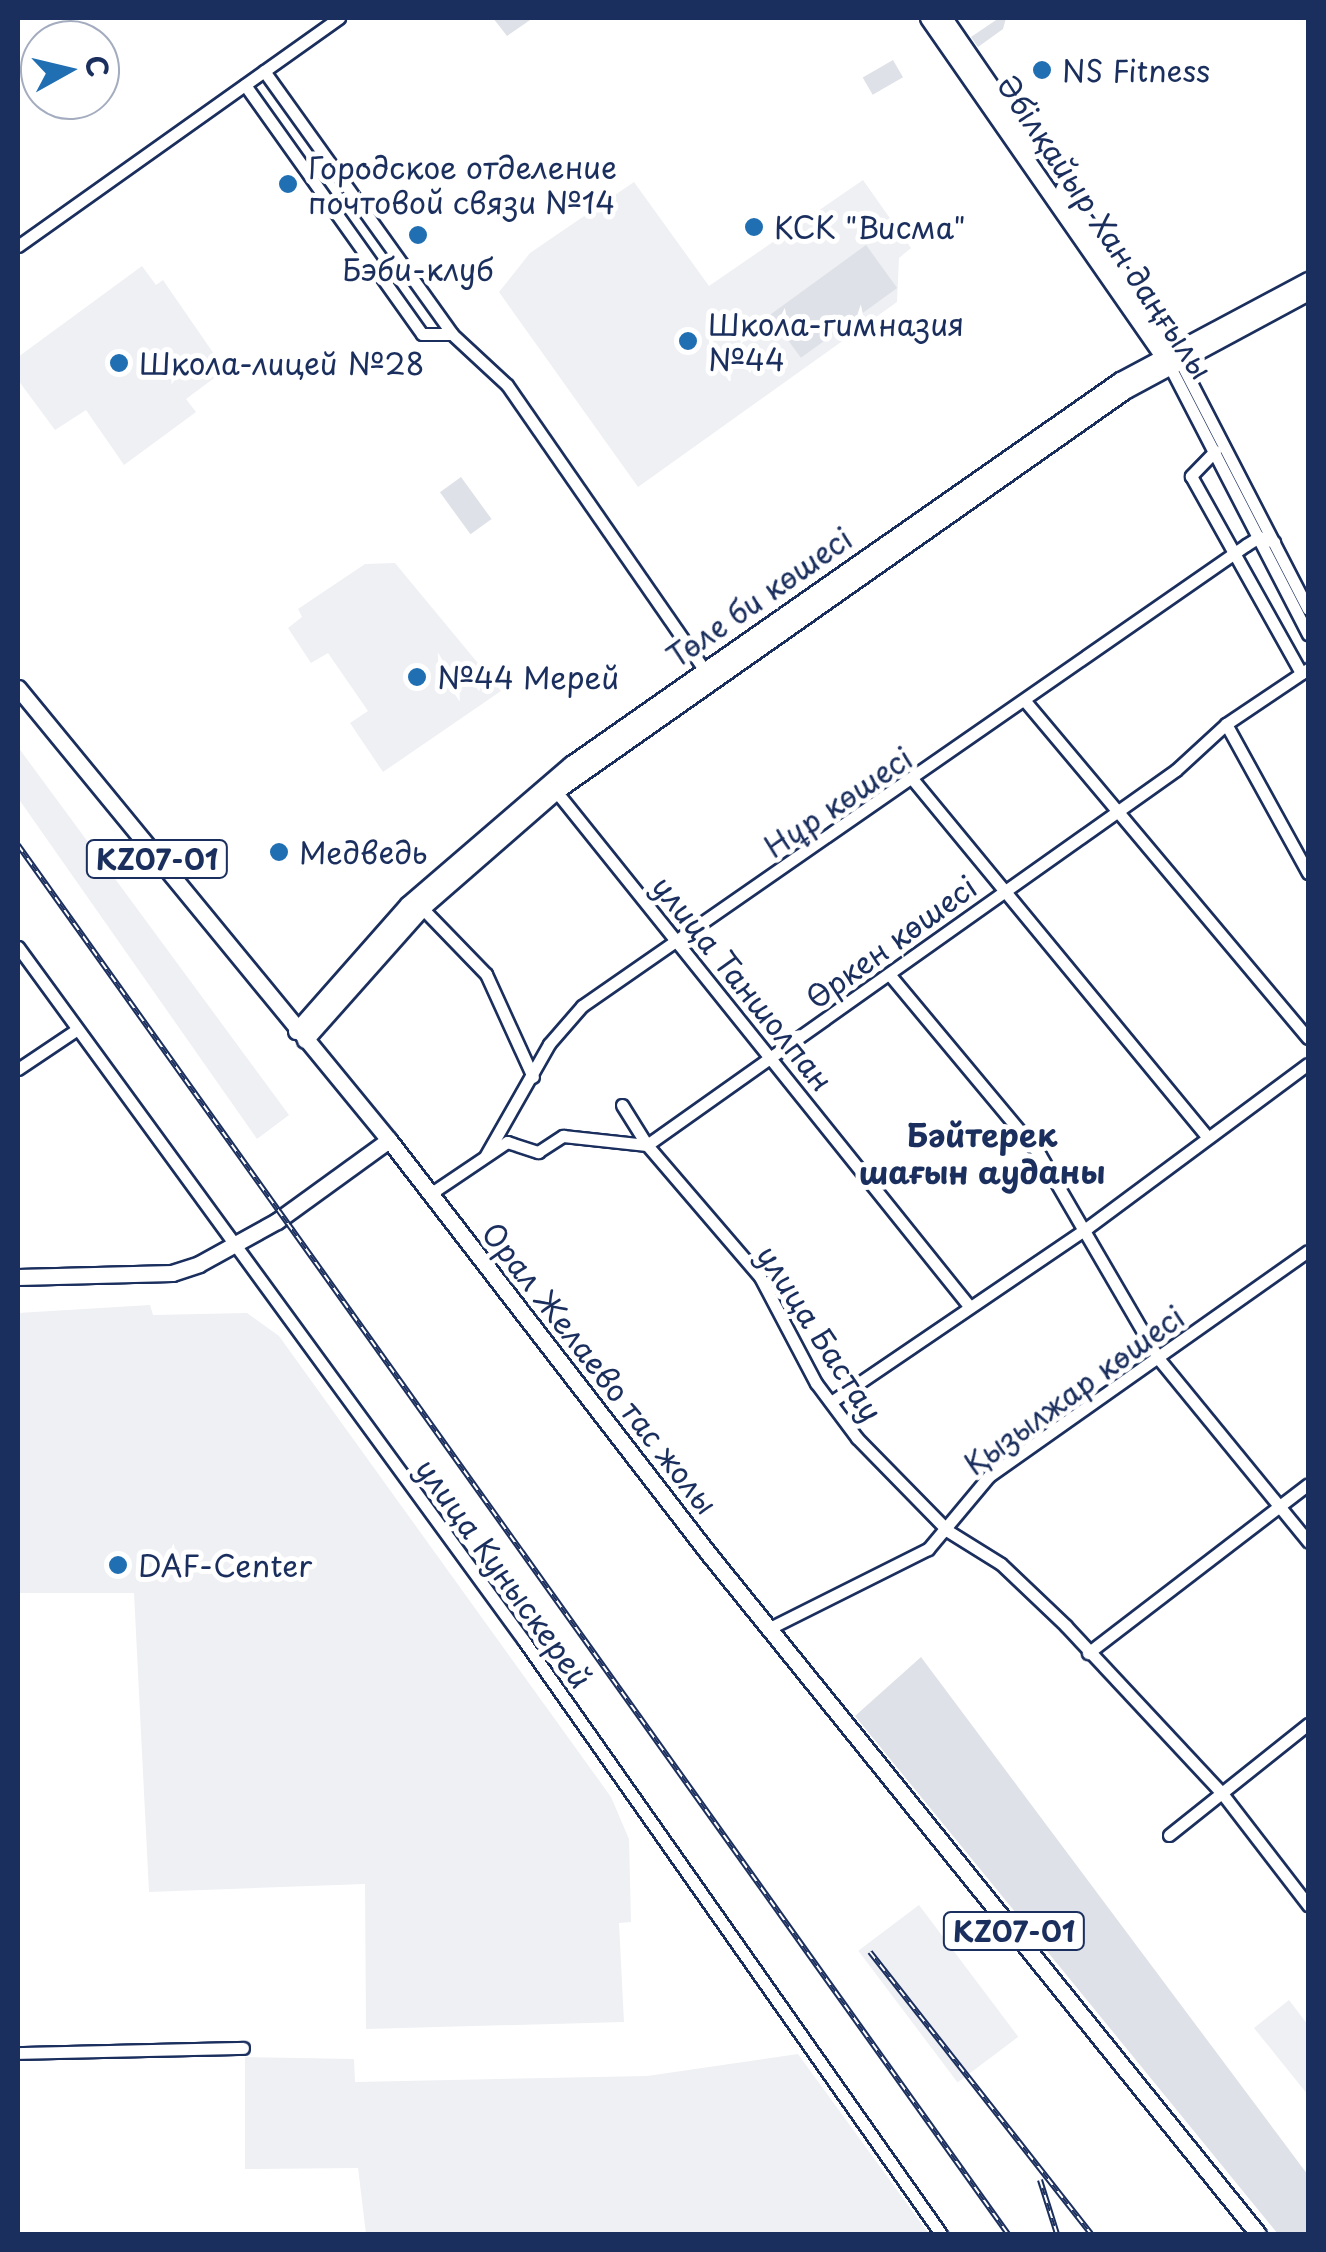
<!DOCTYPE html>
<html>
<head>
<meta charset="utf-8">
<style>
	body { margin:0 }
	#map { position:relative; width:1326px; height:2252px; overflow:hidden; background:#fff; font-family:"Playpen Sans",sans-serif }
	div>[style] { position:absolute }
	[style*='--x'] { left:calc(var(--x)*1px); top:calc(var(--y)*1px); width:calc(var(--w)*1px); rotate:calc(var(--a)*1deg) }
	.built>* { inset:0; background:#eff0f4; transform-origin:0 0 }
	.green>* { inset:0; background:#dee1e7; transform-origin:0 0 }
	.roads { filter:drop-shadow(2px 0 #1b2f5e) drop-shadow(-2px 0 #1b2f5e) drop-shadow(0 2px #1b2f5e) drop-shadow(0 -2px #1b2f5e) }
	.minor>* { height:11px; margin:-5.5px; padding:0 5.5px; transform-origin:5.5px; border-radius:5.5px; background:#fff }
	.major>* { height:15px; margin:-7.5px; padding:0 7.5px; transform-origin:7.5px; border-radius:7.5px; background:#fff }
	.rail>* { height:6px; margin-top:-3px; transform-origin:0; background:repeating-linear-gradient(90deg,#fff 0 8px,#1b2f5e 0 16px); box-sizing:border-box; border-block:2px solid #1b2f5e }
	.dots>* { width:28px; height:28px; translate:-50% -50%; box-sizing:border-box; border:5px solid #fff; border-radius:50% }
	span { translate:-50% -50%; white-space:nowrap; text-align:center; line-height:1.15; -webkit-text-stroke:10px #fff; paint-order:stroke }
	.shield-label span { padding:2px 8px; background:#fff; border:2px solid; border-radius:8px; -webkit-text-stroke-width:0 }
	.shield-label { font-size:28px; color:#1b2f5e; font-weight:700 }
	.poi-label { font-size:30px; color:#1b2f5e }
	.left { translate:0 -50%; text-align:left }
	.street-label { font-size:30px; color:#1b2f5e }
	.neighbourhood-label { font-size:32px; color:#1b2f5e; font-weight:700 }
	.frame { position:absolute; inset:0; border:20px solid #1b2f5e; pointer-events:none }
	.north { position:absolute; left:20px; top:20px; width:100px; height:100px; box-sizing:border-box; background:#fff; border:2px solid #a4acbf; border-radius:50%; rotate:82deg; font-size:28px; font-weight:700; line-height:40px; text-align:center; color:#1b2f5e }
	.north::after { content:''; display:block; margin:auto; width:35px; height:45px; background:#1f6fb2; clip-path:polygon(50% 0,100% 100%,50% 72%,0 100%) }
</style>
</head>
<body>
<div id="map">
	<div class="built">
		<div style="clip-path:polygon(863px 180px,911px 248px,899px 258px,897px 302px,638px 487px,499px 292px,530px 253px,634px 182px,709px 286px)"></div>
		<div style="clip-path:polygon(142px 266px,156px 285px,163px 280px,225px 370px,186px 399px,196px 412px,124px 465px,86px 410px,55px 430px,18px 380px,18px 357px)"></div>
		<div style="clip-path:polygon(395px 563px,501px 691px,383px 772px,350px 723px,368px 711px,328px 653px,311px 663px,288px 628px,302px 617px,298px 609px,365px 564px)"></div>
		<div style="clip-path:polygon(18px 747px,289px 1115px,257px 1139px,18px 798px)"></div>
		<div style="clip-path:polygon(150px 1305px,153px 1315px,247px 1313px,279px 1336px,611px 1797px,629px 1839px,631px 1922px,619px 1923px,624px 2022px,366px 2029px,365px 1884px,149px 1892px,134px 1593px,18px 1593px,18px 1313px)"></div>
		<div style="left:919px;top:1905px;width:165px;height:76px;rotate:53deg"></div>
		<div style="clip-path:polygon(1289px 2000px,1308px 2025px,1308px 2095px,1254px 2028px)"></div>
		<div style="clip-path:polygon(798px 2054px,929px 2234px,366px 2234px,358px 2168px,245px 2169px,245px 2057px,354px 2059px,355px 2082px,647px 2076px)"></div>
	</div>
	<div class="green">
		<div style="clip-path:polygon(493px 18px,533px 18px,507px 36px)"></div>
		<div style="clip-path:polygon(999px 18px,1006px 18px,1003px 29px,978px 47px,971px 37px)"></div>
		<div style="left:893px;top:60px;width:20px;height:35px;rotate:60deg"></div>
		<div style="left:866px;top:245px;width:53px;height:119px;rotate:54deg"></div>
		<div style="left:461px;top:477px;width:52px;height:26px;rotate:54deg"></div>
		<div style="clip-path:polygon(921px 1657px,1308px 2175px,1308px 2234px,1278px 2234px,855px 1716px)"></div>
	</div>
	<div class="roads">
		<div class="minor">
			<div style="--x:264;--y:71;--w:323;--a:54.4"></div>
			<div style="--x:452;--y:334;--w:75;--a:42.8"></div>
			<div style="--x:507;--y:385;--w:353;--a:55.3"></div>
			<div style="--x:245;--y:85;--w:305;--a:54.6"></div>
			<div style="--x:422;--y:334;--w:30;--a:0"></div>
			<div style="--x:18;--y:246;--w:394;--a:-35.4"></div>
			<div style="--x:1179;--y:359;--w:281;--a:62.7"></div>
			<div style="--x:1169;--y:365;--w:303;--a:62.7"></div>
			<div style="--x:1215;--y:451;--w:35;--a:134"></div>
			<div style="--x:1191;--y:476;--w:226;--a:60.8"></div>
			<div style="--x:1025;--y:701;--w:440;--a:50"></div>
			<div style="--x:1226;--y:724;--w:170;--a:61.2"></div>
			<div style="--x:914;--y:781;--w:460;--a:50.5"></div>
			<div style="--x:551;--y:785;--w:668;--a:51.26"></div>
			<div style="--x:422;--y:908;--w:92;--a:45.9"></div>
			<div style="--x:486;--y:974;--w:113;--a:65.5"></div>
			<div style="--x:18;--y:947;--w:859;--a:53.9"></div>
			<div style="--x:524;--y:1641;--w:725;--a:54.88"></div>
			<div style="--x:889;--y:974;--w:236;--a:50.2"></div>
			<div style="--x:1040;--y:1155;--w:235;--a:59.8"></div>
			<div style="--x:1158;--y:1358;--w:237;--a:50.7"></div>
			<div style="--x:18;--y:1069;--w:70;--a:-33.9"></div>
			<div style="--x:622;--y:1105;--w:47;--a:58"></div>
			<div style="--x:647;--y:1145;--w:174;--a:49.4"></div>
			<div style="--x:760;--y:1277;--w:120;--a:62.2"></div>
			<div style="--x:816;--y:1383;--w:69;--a:53.3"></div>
			<div style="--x:857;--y:1438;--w:130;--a:45.6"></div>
			<div style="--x:948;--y:1531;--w:62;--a:31.9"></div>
			<div style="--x:1001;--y:1564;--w:90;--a:43.6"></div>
			<div style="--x:1066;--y:1626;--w:227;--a:47"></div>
			<div style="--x:1221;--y:1792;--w:143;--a:52.4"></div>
			<div style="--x:486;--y:1155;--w:128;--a:-60.4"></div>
			<div style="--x:549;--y:1044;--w:50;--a:-49"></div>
			<div style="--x:582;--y:1006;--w:808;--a:-34.77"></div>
			<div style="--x:1246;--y:545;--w:15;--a:-32"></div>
			<div style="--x:1259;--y:537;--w:16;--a:18"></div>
			<div style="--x:430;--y:1194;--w:93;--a:-34"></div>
			<div style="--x:507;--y:1142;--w:33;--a:18"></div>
			<div style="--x:538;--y:1152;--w:30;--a:-33"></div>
			<div style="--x:563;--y:1136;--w:84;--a:6.1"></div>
			<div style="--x:647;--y:1145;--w:648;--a:-35.33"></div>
			<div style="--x:1176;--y:770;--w:68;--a:-42.6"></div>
			<div style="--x:1226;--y:724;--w:99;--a:-33.9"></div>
			<div style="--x:831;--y:1402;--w:310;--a:-34.2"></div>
			<div style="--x:1087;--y:1228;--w:275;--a:-36.6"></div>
			<div style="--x:770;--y:1628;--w:177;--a:-26.6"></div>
			<div style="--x:928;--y:1549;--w:95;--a:-50.1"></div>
			<div style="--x:989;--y:1476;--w:390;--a:-35.2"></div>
			<div style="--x:1088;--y:1653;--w:277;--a:-37.5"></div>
			<div style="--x:1169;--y:1835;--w:178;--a:-38.6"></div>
			<div style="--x:18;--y:2053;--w:225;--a:-1.3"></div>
		</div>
		<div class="major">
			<div style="--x:928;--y:18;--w:420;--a:55.2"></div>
			<div style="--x:944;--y:18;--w:155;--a:55.5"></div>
			<div style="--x:1063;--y:189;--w:201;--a:55.5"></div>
			<div style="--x:18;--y:688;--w:585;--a:50.62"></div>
			<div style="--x:389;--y:1140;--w:522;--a:52.32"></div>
			<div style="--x:708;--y:1553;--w:875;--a:51.07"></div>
			<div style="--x:296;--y:1031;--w:169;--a:-48.6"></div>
			<div style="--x:408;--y:904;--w:215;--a:-40.7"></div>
			<div style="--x:571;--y:764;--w:670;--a:-34.97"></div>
			<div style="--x:1120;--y:380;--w:213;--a:-28"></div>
			<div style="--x:305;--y:1040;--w:176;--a:-48.4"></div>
			<div style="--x:422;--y:908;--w:178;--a:-41.1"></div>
			<div style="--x:556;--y:791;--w:697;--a:-35.13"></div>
			<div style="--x:1126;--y:390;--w:207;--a:-28.3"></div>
			<div style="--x:18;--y:1277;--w:154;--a:-1.5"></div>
			<div style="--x:172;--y:1273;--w:28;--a:-18"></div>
			<div style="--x:199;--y:1264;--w:89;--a:-28.9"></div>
			<div style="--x:277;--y:1221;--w:138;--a:-35.9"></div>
		</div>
	</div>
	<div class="rail">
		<div style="--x:18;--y:845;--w:1706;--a:54.52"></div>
		<div style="--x:870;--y:1952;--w:358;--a:51.9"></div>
		<div style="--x:1040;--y:2180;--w:57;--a:72.5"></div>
	</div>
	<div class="dots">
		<div style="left:1042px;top:70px;background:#1f6fb2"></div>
		<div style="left:288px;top:184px;background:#1f6fb2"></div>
		<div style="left:754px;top:227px;background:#1f6fb2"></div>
		<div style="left:418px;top:235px;background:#1f6fb2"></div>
		<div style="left:688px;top:341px;background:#1f6fb2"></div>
		<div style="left:119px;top:363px;background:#1f6fb2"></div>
		<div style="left:417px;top:677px;background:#1f6fb2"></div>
		<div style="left:279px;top:852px;background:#1f6fb2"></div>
		<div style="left:118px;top:1565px;background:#1f6fb2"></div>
	</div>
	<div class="shield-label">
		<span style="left:157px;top:859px">KZ07-01</span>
		<span style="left:1014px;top:1931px">KZ07-01</span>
	</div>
	<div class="poi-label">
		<span class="left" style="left:1062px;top:70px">NS Fitness</span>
		<span class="left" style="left:308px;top:184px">Городское отделение<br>почтовой связи №14</span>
		<span class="left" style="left:774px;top:227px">КСК "Висма"</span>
		<span style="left:418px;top:269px">Бэби-клуб</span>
		<span class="left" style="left:708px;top:341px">Школа-гимназия<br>№44</span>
		<span class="left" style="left:139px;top:363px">Школа-лицей №28</span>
		<span class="left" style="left:437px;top:677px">№44 Мерей</span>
		<span class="left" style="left:299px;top:852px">Медведь</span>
		<span class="left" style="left:138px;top:1565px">DAF-Center</span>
	</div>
	<div class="street-label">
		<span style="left:1105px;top:227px;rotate:56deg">Әбілқайыр Хан даңғылы</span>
		<span style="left:759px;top:597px;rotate:-35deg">Төле би көшесі</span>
		<span style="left:838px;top:802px;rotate:-34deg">Нұр көшесі</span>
		<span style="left:891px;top:942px;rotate:-36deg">Өркен көшесі</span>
		<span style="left:743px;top:983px;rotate:51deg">улица Таншолпан</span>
		<span style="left:820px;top:1333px;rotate:57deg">улица Бастау</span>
		<span style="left:600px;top:1368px;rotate:52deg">Орал Желаево тас жолы</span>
		<span style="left:1074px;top:1390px;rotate:-36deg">Қызылжар көшесі</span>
		<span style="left:504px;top:1573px;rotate:54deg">улица Куныскерей</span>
	</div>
	<div class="neighbourhood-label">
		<span style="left:982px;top:1153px">Бәйтерек<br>шағын ауданы</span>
	</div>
	<div class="frame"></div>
	<div class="north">С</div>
</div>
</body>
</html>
